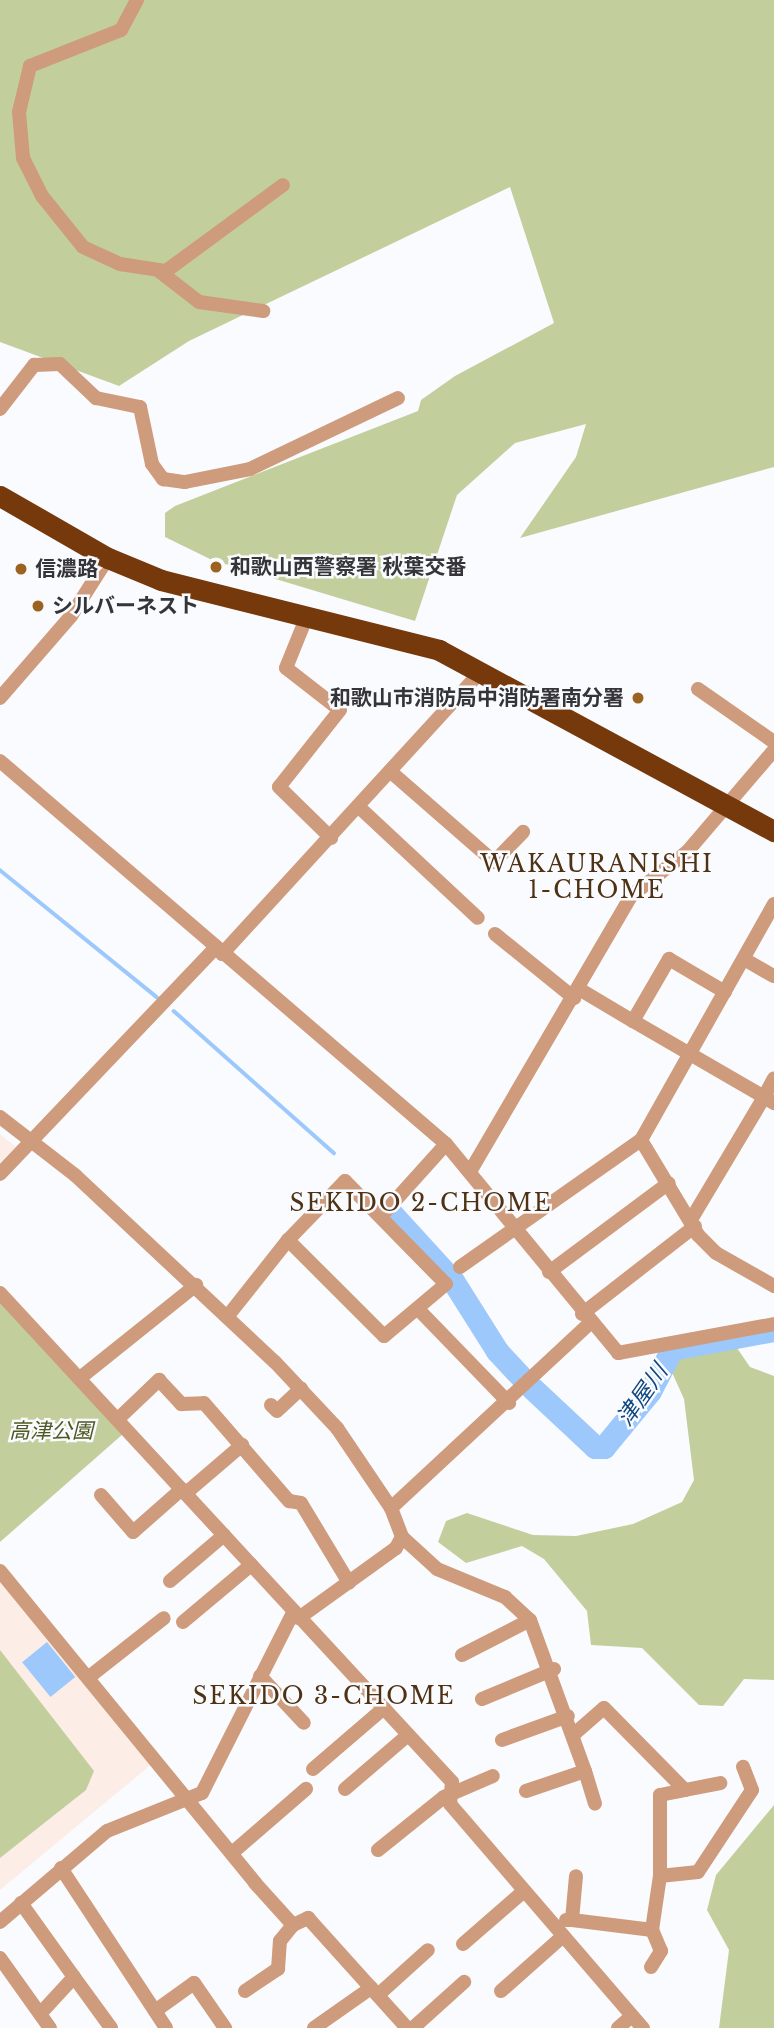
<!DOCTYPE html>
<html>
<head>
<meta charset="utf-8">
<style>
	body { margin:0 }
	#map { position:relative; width:774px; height:2028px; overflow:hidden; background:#fafbfe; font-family:"Libre Baskerville","Noto Sans JP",serif }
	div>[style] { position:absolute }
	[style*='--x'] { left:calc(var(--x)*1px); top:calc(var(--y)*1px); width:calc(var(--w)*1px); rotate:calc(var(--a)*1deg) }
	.education>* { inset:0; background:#fceee7 }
	.green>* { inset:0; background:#c2cf9d }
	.water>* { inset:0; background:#9dc8fb; transform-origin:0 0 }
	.stream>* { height:3.5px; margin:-1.75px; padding:0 1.75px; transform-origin:1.75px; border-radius:1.75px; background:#9dc8fb }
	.river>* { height:23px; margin:-11.5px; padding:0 11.5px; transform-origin:11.5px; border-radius:11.5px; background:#9dc8fb }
	.street>* { height:14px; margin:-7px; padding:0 7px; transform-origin:7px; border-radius:7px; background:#ce9b7c }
	.highway>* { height:21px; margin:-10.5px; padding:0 10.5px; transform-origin:10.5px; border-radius:10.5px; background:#75390c }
	.dots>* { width:19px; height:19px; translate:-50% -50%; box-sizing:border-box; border:4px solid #fafbfe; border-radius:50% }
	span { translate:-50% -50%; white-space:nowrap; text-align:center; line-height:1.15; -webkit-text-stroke:5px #fafbfe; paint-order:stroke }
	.poi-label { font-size:21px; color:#353538; font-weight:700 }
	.left { translate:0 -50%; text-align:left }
	.right { translate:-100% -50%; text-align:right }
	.park-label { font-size:21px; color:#4d5920; font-style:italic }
	.neighbourhood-label { font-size:23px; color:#4e3213; letter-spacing:2px }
	.water-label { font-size:23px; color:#11487f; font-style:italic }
</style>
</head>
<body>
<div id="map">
	<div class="education">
		<div style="clip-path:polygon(0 1134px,16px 1147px,0 1163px)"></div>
		<div style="clip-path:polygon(0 1580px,152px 1764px,0 1890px)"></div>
	</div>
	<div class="green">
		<div style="clip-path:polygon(0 0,774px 0,774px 467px,520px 538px,576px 457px,586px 424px,515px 443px,457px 495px,415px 621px,212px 560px,165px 537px,165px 513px,175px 506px,418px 411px,421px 400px,455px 376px,554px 323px,510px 187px,189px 341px,119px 386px,0 342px)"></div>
		<div style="clip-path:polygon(0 1298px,123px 1434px,0 1542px)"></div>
		<div style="clip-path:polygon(737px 1348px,750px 1367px,774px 1376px,774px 1680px,744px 1679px,723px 1706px,699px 1705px,642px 1648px,591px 1645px,587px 1611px,544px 1559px,522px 1546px,466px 1563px,438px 1542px,446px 1521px,467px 1513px,533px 1535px,576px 1536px,633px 1524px,682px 1502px,694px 1480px,684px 1399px,670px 1368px,676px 1356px)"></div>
		<div style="clip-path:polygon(0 1650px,94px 1771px,86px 1790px,0 1858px)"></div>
		<div style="clip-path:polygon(774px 1805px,774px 2028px,719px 2028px,729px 1950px,707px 1910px,716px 1875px)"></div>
	</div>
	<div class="water">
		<div style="left:47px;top:1642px;width:45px;height:32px;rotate:51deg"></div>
	</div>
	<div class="stream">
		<div style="--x:0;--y:870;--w:202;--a:39"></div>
		<div style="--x:174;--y:1011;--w:214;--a:41.6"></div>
	</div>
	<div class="river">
		<div style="--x:391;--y:1213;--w:92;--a:47.6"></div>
		<div style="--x:453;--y:1281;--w:83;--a:57.8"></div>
		<div style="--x:497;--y:1351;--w:41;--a:47"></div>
		<div style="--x:532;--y:1388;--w:86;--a:43.1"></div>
		<div style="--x:595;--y:1447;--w:9;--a:0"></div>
		<div style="--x:604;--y:1447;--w:72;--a:-50.6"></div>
		<div style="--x:650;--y:1391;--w:47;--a:-62.4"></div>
		<div style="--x:672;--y:1349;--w:104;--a:-10.6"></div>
	</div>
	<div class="street">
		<div style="--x:137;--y:0;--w:34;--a:118"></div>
		<div style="--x:121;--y:30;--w:98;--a:158.4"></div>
		<div style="--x:30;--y:66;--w:47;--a:103.4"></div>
		<div style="--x:19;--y:112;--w:46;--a:85"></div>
		<div style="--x:23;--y:158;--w:42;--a:63.4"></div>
		<div style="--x:42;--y:196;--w:65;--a:51.2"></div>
		<div style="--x:83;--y:247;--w:41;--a:24.7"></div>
		<div style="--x:120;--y:264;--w:47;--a:8.7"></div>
		<div style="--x:166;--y:271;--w:145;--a:-36.3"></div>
		<div style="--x:159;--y:271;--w:51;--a:37.8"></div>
		<div style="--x:199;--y:302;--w:65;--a:8"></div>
		<div style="--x:0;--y:409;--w:56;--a:-52.3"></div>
		<div style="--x:34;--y:365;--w:26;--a:-2"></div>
		<div style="--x:60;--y:364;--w:50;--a:43.4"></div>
		<div style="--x:96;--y:398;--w:45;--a:11.6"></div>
		<div style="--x:140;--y:407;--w:58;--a:78.1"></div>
		<div style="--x:152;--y:464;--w:19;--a:54"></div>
		<div style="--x:163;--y:479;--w:22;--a:8"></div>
		<div style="--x:185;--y:482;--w:66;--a:-11.3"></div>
		<div style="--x:250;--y:469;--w:164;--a:-25.6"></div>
		<div style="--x:307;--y:616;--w:56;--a:112"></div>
		<div style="--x:286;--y:668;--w:68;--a:37.9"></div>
		<div style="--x:340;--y:710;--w:98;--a:128.4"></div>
		<div style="--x:279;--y:787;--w:73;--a:44.4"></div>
		<div style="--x:698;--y:689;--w:93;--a:34.9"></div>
		<div style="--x:0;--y:698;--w:108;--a:-49.1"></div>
		<div style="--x:71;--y:616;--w:69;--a:-57.5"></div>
		<div style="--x:0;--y:761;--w:588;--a:40.65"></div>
		<div style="--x:446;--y:1144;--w:271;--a:50.5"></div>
		<div style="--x:618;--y:1353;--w:159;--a:-10.5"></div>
		<div style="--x:391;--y:772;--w:137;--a:41.1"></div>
		<div style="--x:494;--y:862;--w:42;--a:-46"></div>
		<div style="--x:360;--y:808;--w:161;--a:43"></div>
		<div style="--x:774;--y:904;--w:271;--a:119.4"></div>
		<div style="--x:641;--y:1140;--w:111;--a:59"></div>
		<div style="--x:698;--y:1235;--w:25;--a:45"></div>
		<div style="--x:716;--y:1253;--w:67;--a:29.6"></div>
		<div style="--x:495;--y:934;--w:102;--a:39"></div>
		<div style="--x:222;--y:954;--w:382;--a:-47.5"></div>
		<div style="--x:744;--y:959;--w:34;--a:30"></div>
		<div style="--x:579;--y:989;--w:63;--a:30.7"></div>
		<div style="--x:633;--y:1021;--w:72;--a:-59.9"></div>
		<div style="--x:669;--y:959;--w:65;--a:30.5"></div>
		<div style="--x:633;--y:1021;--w:151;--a:30.1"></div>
		<div style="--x:764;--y:1097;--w:21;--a:-62"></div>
		<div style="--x:0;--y:1117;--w:96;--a:37.8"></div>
		<div style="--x:76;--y:1176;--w:272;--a:43.1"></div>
		<div style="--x:275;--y:1362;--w:91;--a:46.8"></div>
		<div style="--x:337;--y:1428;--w:97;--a:56"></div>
		<div style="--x:391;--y:1508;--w:31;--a:69"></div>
		<div style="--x:402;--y:1537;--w:13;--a:119"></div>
		<div style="--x:396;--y:1548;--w:120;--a:144.2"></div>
		<div style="--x:471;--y:1170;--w:317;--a:-59.7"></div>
		<div style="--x:631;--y:896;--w:71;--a:-38.2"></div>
		<div style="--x:687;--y:852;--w:134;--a:-49.5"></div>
		<div style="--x:0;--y:1174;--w:312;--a:-46.4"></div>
		<div style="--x:345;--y:1181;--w:144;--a:45.6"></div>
		<div style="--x:446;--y:1284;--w:81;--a:140"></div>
		<div style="--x:384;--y:1336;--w:136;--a:-135"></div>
		<div style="--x:288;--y:1240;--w:82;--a:-46"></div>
		<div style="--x:383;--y:1214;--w:94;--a:-48"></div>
		<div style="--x:692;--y:1218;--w:141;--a:-59.2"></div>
		<div style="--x:764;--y:1097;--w:12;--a:31"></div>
		<div style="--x:460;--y:1267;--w:221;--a:-35.1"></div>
		<div style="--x:549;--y:1272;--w:149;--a:-36.6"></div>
		<div style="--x:0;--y:1293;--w:666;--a:47.25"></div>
		<div style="--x:452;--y:1782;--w:22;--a:95"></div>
		<div style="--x:450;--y:1804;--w:296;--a:49.3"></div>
		<div style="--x:418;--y:1309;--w:131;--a:45.9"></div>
		<div style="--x:582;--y:1314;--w:143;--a:-37.9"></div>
		<div style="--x:227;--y:1317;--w:98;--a:-51.6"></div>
		<div style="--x:80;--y:1378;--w:149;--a:-38.7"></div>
		<div style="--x:271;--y:1405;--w:8;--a:45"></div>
		<div style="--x:277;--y:1411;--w:33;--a:-43"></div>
		<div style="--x:118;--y:1419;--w:57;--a:-43.6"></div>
		<div style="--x:159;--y:1380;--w:33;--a:47"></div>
		<div style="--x:181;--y:1404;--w:23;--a:-2"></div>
		<div style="--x:204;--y:1403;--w:130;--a:49.1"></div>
		<div style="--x:289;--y:1501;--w:12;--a:9"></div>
		<div style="--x:301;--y:1503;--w:93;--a:59"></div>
		<div style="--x:186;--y:1493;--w:74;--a:-40.6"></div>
		<div style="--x:101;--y:1495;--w:49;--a:49.1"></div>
		<div style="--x:133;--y:1532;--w:65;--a:-41.3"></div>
		<div style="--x:391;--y:1508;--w:270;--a:-42.9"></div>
		<div style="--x:402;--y:1537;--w:47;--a:42.4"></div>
		<div style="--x:437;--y:1569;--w:74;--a:22.4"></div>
		<div style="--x:505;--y:1597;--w:34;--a:43"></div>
		<div style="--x:530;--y:1620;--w:161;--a:70"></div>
		<div style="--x:0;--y:1571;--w:403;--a:50.7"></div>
		<div style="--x:255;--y:1883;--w:57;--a:47.9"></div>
		<div style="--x:293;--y:1925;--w:17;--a:-25"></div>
		<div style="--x:308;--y:1918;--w:148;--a:48"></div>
		<div style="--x:170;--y:1581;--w:71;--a:-40.4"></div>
		<div style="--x:183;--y:1622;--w:89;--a:-40"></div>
		<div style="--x:462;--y:1655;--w:76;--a:-27.2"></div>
		<div style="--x:260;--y:1676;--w:64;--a:46.9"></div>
		<div style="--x:89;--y:1677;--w:95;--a:-38.2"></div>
		<div style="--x:482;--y:1699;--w:78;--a:-22.6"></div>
		<div style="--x:573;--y:1735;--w:41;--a:-41.1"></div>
		<div style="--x:604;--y:1708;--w:115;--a:45.4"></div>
		<div style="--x:685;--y:1790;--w:36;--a:-11"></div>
		<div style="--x:502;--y:1740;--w:70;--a:-20"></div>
		<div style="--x:313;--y:1769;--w:94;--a:-40.7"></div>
		<div style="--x:345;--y:1789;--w:83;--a:-40.6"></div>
		<div style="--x:526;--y:1791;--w:62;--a:-18.7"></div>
		<div style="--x:585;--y:1771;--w:34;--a:73"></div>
		<div style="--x:378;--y:1850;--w:85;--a:-38.8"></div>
		<div style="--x:444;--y:1797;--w:53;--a:-23.2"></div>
		<div style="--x:232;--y:1853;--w:98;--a:-40.9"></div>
		<div style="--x:61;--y:1868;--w:191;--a:56.7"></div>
		<div style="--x:660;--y:1876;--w:81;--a:-90"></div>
		<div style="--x:660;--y:1795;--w:25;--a:-11"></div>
		<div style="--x:21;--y:1903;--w:91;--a:54.4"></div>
		<div style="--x:74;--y:1977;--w:50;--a:132.6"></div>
		<div style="--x:566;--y:1920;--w:6;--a:0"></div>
		<div style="--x:572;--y:1920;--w:44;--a:-84.8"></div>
		<div style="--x:572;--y:1920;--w:81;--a:7.1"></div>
		<div style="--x:652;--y:1930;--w:55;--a:-81.6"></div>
		<div style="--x:660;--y:1876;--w:38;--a:-6"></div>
		<div style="--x:698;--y:1872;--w:98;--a:-56.6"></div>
		<div style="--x:752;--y:1790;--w:25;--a:-111"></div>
		<div style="--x:0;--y:1922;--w:140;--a:-40.4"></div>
		<div style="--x:107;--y:1831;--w:102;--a:-21.8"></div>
		<div style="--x:202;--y:1793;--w:204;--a:-63.2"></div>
		<div style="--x:463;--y:1944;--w:81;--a:-41"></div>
		<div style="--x:0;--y:1958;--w:86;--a:54.5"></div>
		<div style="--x:651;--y:1967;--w:19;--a:-58"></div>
		<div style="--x:661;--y:1951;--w:23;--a:-113"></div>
		<div style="--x:74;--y:1977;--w:63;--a:54"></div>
		<div style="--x:245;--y:1991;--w:40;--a:-34"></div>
		<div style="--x:278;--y:1969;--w:28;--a:-86"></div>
		<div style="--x:280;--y:1941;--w:21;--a:-51"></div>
		<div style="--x:501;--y:1991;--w:83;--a:-41.6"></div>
		<div style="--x:378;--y:1995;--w:67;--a:-42"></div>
		<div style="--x:155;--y:2011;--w:48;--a:-35.7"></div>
		<div style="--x:194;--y:1983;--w:55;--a:55.4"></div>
		<div style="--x:314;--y:2028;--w:70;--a:-35.1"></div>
		<div style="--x:413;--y:2028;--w:69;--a:-42"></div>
		<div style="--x:618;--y:2028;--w:18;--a:-41"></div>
	</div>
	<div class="highway">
		<div style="--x:0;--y:496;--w:125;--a:29.9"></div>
		<div style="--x:108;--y:558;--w:57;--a:22.5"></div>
		<div style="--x:161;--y:580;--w:287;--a:14.1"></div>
		<div style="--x:439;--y:650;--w:381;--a:28.4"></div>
	</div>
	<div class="dots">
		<div style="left:216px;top:567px;background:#9b631f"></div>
		<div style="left:21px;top:569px;background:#9b631f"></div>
		<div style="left:38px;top:606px;background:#9b631f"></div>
		<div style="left:638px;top:698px;background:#9b631f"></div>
	</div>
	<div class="poi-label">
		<span class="left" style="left:230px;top:567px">和歌山西警察署 秋葉交番</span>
		<span class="left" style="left:35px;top:569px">信濃路</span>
		<span class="left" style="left:52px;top:606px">シルバーネスト</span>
		<span class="right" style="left:624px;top:698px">和歌山市消防局中消防署南分署</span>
	</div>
	<div class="park-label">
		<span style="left:51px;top:1431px">高津公園</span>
	</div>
	<div class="neighbourhood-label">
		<span style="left:597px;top:877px">WAKAURANISHI<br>1-CHOME</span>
		<span style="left:421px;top:1203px">SEKIDO 2-CHOME</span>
		<span style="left:324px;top:1696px">SEKIDO 3-CHOME</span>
	</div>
	<div class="water-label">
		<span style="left:642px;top:1395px;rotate:-55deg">津屋川</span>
	</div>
</div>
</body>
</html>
